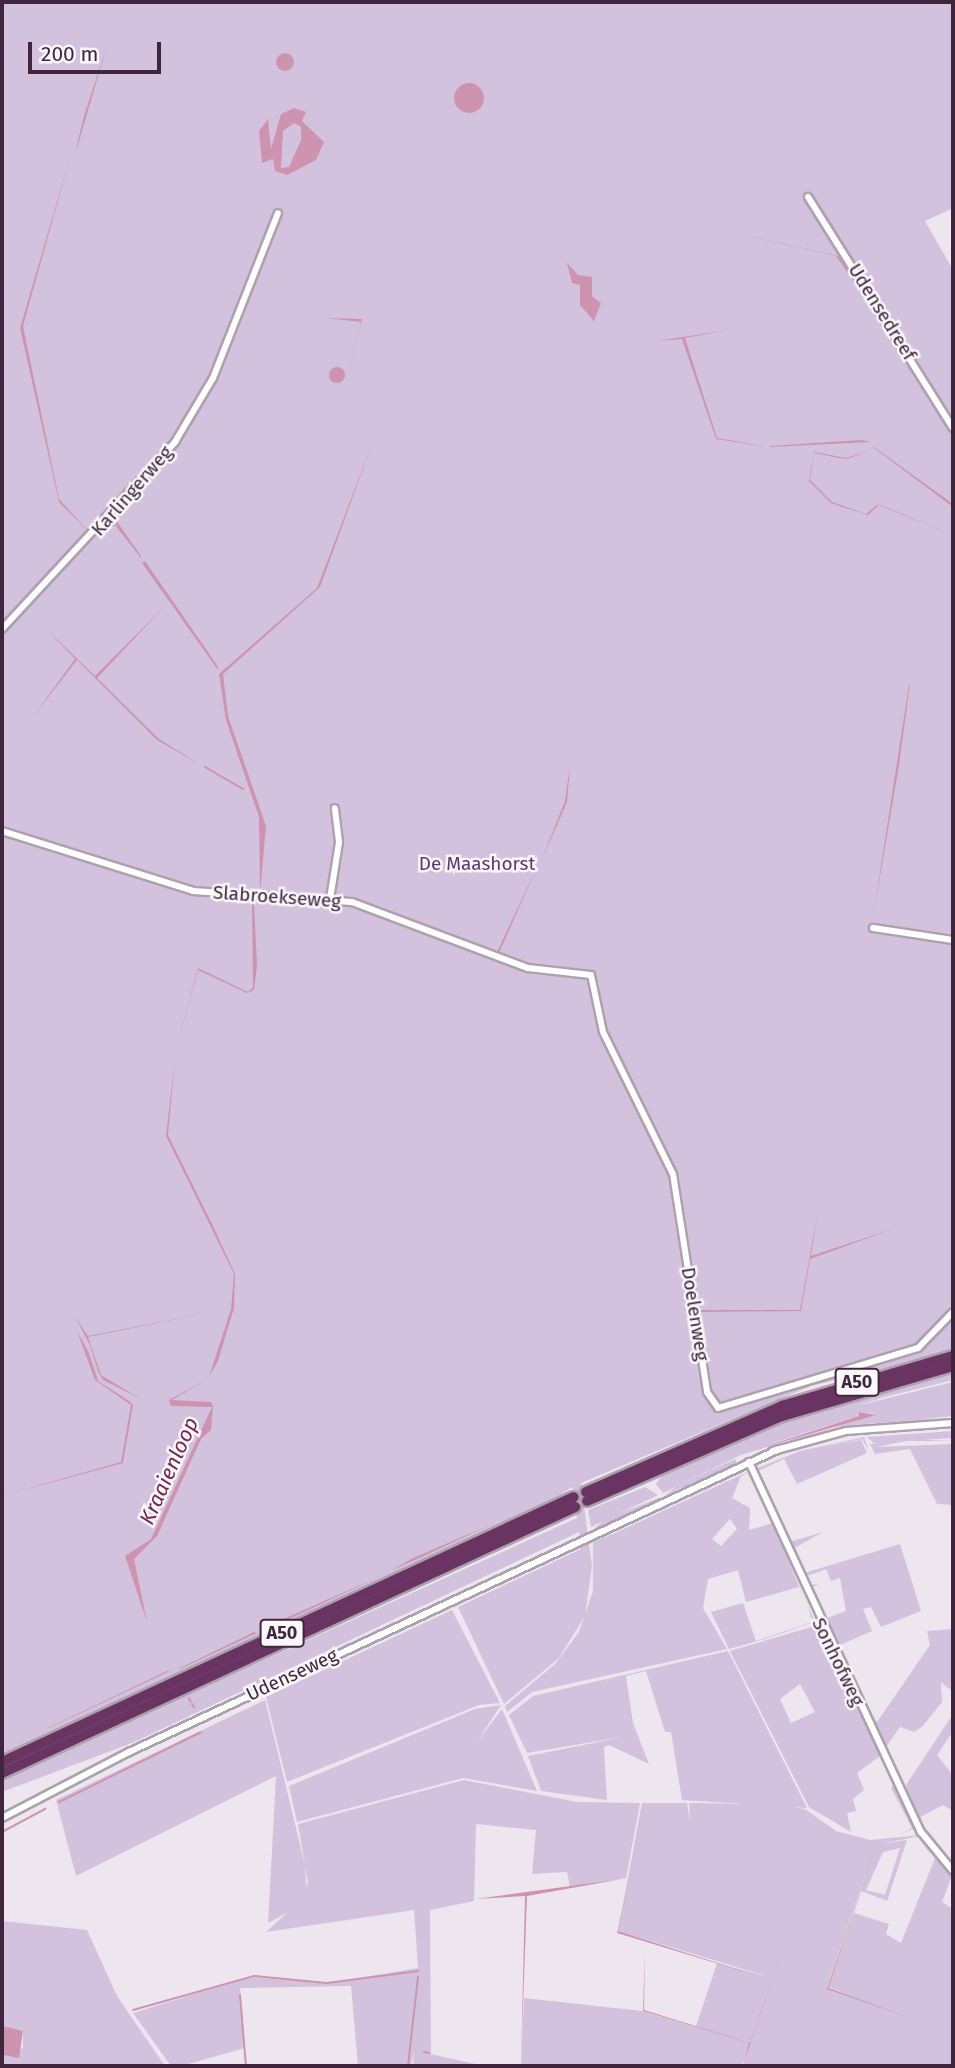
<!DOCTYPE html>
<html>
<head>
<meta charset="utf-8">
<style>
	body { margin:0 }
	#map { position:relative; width:955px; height:2068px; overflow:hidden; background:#ede6ee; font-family:"Fira Sans",sans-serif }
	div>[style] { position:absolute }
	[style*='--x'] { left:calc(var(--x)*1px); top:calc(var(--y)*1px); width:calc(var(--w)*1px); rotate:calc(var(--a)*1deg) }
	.green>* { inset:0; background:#d3c2dd }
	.water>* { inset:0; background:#ce94af }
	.round { border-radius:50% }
	.stream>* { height:2px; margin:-1px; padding:0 1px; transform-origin:1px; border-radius:1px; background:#ce94af }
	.roads { filter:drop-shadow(2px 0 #aea1ae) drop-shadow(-2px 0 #aea1ae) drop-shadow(0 2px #aea1ae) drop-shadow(0 -2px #aea1ae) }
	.minor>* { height:6px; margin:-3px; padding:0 3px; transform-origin:3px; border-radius:3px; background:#fff }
	.highway>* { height:10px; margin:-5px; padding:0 5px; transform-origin:5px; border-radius:5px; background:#693461 }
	span { translate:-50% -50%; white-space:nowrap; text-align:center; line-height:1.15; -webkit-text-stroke:5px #faf7fa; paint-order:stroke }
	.shield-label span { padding:2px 5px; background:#faf7fa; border:2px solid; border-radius:5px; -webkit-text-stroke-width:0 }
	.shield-label { font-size:18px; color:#3f263d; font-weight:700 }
	.street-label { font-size:19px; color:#3f263d }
	.park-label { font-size:19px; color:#633473 }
	.water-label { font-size:21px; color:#77254b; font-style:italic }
	.frame { position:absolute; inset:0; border:4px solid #3f263d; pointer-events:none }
	.scale { position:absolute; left:28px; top:42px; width:133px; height:32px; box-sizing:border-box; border:4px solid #3f263d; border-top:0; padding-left:9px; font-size:21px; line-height:24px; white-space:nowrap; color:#3f263d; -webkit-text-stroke:5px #faf7fa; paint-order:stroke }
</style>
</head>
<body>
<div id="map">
	<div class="green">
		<div style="clip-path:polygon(2px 2px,953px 2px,953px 208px,925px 221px,953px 270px,953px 1352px,811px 1386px,581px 1483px,592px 1566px,585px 1616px,559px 1658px,504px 1704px,458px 1607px,581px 1549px,579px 1532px,132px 1743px,2px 1792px,2px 1779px,577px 1518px,572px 1487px,538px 1509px,2px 1756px)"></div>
		<div style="clip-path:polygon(evenodd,953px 1371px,953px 1380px,885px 1397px,856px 1406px,953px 1382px,953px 1416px,833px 1427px,741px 1455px,663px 1493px,656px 1484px,666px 1470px,778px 1423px,953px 1371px,859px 1412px,876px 1414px,757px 1448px,859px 1416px,859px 1412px)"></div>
		<div style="clip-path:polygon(953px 1418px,946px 1421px,861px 1423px,885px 1420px)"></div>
		<div style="clip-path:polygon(843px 1426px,828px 1432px,758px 1454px,799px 1437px)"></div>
		<div style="clip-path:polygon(953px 1431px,953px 1438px,874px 1443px,867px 1437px)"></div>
		<div style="clip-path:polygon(864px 1437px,869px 1451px,862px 1439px,816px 1448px,861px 1440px,867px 1453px,797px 1484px,784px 1459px,758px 1471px,762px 1489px,755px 1469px,800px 1451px)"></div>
		<div style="clip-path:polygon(910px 1439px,953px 1441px,906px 1441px,876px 1447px,953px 1444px,953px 1505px,937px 1504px,910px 1449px,875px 1454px,870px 1444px)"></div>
		<div style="clip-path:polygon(735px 1459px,737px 1464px,665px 1495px,677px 1486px)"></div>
		<div style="clip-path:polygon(740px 1470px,741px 1472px,592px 1540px,592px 1537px)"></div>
		<div style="clip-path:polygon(evenodd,751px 1471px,741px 1476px,732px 1498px,750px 1508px,749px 1530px,773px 1523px,806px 1603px,799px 1587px,746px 1602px,738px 1570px,708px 1579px,703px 1608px,727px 1649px,532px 1692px,507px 1712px,505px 1706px,555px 1664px,579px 1632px,593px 1591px,593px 1542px,613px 1534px,743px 1474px,751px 1471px,730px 1519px,737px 1529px,721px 1546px,712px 1539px,730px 1519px)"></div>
		<div style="clip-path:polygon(645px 1487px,658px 1495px,591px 1527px,588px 1510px)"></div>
		<div style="clip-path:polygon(659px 1498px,660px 1500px,591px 1532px,605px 1519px)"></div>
		<div style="clip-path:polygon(823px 1532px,791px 1550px,801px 1574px,900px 1544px,921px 1611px,881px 1627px,871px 1607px,863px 1609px,872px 1631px,833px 1648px,807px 1593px,821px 1620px,846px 1611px,840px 1578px,831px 1581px,826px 1569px,807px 1576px,808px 1584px,819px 1585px,805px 1588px,786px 1543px)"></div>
		<div style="clip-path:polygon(743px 1603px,756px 1641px,812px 1622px,808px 1606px,814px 1620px,811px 1623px,765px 1639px,729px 1649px,711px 1612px)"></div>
		<div style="clip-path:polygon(452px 1610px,500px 1703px,479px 1705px,287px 1782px,266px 1697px)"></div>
		<div style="clip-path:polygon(evenodd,818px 1625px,894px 1780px,862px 1717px,880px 1756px,857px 1773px,864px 1790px,853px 1799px,856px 1811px,847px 1813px,851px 1832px,809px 1807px,730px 1651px,818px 1625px,800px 1684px,815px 1712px,791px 1723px,780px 1699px,800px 1684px)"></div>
		<div style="clip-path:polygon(953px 1629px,953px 1692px,941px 1682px,942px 1702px,923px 1726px,914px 1732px,900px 1727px,884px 1750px,865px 1708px,877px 1722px,930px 1645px,927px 1631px)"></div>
		<div style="clip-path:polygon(728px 1651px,807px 1808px,682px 1800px,671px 1732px,665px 1732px,646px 1671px,626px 1676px,633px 1723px,649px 1764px,609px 1745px,604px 1747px,607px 1800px,541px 1791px,528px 1756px,623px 1737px,527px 1753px,509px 1715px,533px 1696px)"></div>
		<div style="clip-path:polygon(265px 1700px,305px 1865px,306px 1886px,292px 1907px,308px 1883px,298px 1824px,464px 1780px,577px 1802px,640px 1803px,626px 1878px,570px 1887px,567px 1872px,532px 1874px,536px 1830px,476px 1824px,474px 1901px,430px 1910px,431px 2054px,484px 2066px,413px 2066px,414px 2051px,411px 2066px,358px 2066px,351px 1986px,240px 1988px,245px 2048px,181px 2066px,171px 2066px,133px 2013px,249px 1977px,329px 1983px,418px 1968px,414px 1910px,266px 1932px,287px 1913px,268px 1923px,276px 1776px,76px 1876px,56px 1800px)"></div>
		<div style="clip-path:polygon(501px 1705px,477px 1742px,502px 1709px,537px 1791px,463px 1778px,297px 1822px,289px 1786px,475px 1709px)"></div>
		<div style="clip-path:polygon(953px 1714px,953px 1731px,937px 1755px,953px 1775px,953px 1811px,943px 1805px,917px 1819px,906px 1785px)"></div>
		<div style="clip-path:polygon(895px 1783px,917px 1827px,897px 1836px,912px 1828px,891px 1788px)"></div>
		<div style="clip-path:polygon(evenodd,642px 1803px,687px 1803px,690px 1822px,689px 1803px,773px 1804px,805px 1809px,836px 1831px,870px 1840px,921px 1835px,931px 1856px,919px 1836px,881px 1844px,907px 1840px,887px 1901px,861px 1891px,866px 1873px,827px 1988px,862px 2001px,829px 1987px,854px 1913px,889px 1924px,886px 1934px,901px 1943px,935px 1858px,953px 1873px,942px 1902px,953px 1909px,953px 2066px,743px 2066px,819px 1840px,742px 2066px,521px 2066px,524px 1998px,642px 2011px,702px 2029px,696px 2026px,717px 1963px,769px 1977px,618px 1931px,642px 1803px,900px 1848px,885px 1895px,866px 1890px,883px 1852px,900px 1848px)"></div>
		<div style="clip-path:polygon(2px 1921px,87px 1930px,117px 1996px,165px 2066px,2px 2066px,2px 2055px,13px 2057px,23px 2047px,23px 2033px,2px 2026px)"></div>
	</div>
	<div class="water">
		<div style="clip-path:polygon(107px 46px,77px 148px,76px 149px,84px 116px)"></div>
		<div class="round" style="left:276px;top:53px;width:18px;height:18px"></div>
		<div class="round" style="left:454px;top:83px;width:30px;height:30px"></div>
		<div style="clip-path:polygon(evenodd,294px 108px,306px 112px,302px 121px,324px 142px,316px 160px,287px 175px,275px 171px,273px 159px,262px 163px,259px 131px,268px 119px,271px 149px,281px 114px,294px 108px,294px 123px,301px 127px,301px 140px,289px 167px,281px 168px,283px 131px,294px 123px)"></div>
		<div style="clip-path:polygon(71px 154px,23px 326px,59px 499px,90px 533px,59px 502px,20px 328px)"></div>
		<div style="clip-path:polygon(721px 230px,838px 256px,868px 302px,836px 256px)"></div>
		<div style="clip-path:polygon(567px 263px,578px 275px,592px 277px,592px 296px,601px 303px,594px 321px,580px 305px,580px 285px,572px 283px)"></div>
		<div style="clip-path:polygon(326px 318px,362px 319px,345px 387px,361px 322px)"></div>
		<div style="clip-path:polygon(729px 330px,685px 338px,717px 438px,768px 447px,716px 439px,682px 339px,657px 341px)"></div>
		<div class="round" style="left:329px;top:367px;width:16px;height:16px"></div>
		<div style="clip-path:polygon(374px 439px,320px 587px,223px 674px,228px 716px,266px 826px,260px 894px,259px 817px,226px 720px,219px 674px,317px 588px)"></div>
		<div style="clip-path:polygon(861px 440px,871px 442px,769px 447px,770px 446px)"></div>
		<div style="clip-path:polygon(874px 447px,953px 504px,953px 507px,874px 448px)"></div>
		<div style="clip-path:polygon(869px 451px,847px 459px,839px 458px,814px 453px,810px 480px,832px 502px,866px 514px,877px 505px,881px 505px,953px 535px,879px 505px,868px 515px,839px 506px,831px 503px,809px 481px,814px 452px,846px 458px)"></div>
		<div style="clip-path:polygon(116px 520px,141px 556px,141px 558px,115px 525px,96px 539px)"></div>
		<div style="clip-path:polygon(145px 561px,217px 665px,218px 670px,142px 563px)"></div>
		<div style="clip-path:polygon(167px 604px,97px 678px,159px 739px,201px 765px,157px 740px,77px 660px,32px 718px,75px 659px,45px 628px,95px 676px)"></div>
		<div style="clip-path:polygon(910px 684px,899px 765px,873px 918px,909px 685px)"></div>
		<div style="clip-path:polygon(570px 765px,567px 802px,541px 862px,565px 801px)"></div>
		<div style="clip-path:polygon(538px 865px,499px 953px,544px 969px,526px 964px,424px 925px,497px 952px)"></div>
		<div style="clip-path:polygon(263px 898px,254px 902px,257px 966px,254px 990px,247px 993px,198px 970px,175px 1053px,198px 968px,248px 992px,253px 987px,252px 901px)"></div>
		<div style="clip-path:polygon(175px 1058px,168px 1135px,213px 1226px,235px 1274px,234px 1308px,218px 1361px,209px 1377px,231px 1309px,234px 1274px,166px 1136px)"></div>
		<div style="clip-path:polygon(818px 1212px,811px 1256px,896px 1228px,810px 1259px,801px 1311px,699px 1312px,706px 1361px,698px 1310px,800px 1310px)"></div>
		<div style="clip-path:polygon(222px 1310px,88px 1337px,101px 1375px,139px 1398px,103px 1380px,98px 1371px,90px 1345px,75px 1317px,88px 1336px)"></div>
		<div style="clip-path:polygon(77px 1331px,89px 1353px,98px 1381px,129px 1401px,133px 1405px,123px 1463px,2px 1496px,121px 1462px,131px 1405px,95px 1380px)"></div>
		<div style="clip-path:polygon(206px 1380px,172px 1400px,211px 1402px,213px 1406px,211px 1430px,201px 1439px,157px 1536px,134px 1559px,147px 1622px,125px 1556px,151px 1539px,212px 1407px,171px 1406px,169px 1400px)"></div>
		<div style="clip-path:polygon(859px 1412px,876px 1415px,757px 1449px,859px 1416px)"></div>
		<div style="clip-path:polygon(492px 1524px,424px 1556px,392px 1570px,411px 1559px)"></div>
		<div style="clip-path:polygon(381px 1576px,268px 1629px,267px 1628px,279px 1621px)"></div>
		<div style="clip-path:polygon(254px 1632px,257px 1633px,180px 1669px,180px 1668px)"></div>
		<div style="clip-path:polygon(167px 1671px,170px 1671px,47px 1729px,48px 1728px)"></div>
		<div style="clip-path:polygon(819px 1840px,743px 2066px,749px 2043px,643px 2011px,645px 1949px,644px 2010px,750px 2043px)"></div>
		<div style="clip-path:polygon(876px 1846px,829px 1987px,829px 1988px,910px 2018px,827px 1989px)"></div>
		<div style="clip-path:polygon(622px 1879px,527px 1896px,521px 2063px,525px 1896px,476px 1899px)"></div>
		<div style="clip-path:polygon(629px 1879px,618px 1931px,768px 1979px,617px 1933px)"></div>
		<div style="clip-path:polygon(2px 2026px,23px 2031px,19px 2058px,2px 2055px)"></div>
	</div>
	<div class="stream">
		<div style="--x:205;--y:767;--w:44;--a:30.1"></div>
		<div style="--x:189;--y:1698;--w:4;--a:63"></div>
		<div style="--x:192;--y:1704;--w:4;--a:56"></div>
		<div style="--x:59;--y:1802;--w:158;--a:-26.2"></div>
		<div style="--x:2;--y:1832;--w:49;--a:-28.1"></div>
		<div style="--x:240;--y:1995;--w:71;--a:85.2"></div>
		<div style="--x:133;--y:2010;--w:126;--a:-15.7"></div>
		<div style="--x:254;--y:1976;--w:73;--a:5.5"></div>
		<div style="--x:327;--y:1983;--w:92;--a:-7.5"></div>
		<div style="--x:424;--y:2052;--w:5;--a:11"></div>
		<div style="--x:408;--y:2066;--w:90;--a:-83.6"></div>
	</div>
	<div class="roads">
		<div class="minor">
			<div style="--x:808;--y:197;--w:273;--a:57.9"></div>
			<div style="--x:2;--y:629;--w:255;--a:-47.2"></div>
			<div style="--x:175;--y:442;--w:74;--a:-59.3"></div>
			<div style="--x:213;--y:378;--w:177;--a:-68.5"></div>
			<div style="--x:2;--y:831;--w:200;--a:17.4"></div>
			<div style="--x:193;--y:891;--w:159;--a:4"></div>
			<div style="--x:352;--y:902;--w:188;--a:20.6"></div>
			<div style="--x:528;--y:968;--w:63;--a:6.3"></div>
			<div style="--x:591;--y:975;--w:58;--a:78.1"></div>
			<div style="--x:603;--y:1032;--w:158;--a:63.8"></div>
			<div style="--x:673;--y:1174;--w:221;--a:81.1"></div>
			<div style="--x:707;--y:1392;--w:19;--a:55"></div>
			<div style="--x:718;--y:1408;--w:209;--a:-16.7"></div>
			<div style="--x:918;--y:1348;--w:50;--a:-45.8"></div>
			<div style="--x:330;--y:899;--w:58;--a:-81"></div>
			<div style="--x:339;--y:842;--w:34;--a:-97"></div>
			<div style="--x:873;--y:928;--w:81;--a:8.5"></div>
			<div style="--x:773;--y:1451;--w:76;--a:-15.3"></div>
			<div style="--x:846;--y:1431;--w:107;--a:-4.3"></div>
			<div style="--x:749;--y:1462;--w:408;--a:65.1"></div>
			<div style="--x:921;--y:1832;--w:50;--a:50.6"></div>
			<div style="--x:2;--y:1818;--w:143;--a:-27.5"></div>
			<div style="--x:129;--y:1752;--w:715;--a:-24.99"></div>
		</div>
		<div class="highway">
			<div style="--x:586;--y:1492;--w:214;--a:-23.7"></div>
			<div style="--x:782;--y:1406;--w:178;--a:-16.3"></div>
			<div style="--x:587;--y:1501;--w:213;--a:-23.6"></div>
			<div style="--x:782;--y:1416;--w:178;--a:-16.3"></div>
			<div style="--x:2;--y:1762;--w:630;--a:-24.86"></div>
			<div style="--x:2;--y:1773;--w:632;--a:-24.9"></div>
		</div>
	</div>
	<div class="shield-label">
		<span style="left:857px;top:1382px">A50</span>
		<span style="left:282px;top:1633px">A50</span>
	</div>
	<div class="street-label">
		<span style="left:882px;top:312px;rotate:58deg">Udensedreef</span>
		<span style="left:132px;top:491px;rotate:-49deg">Karlingerweg</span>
		<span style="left:277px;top:897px;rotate:4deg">Slabroekseweg</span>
		<span style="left:695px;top:1314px;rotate:81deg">Doelenweg</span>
		<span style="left:838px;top:1662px;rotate:64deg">Sonhofweg</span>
		<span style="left:292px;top:1675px;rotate:-25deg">Udenseweg</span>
	</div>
	<div class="park-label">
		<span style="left:477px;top:864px">De Maashorst</span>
	</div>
	<div class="water-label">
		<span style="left:169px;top:1471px;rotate:-66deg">Kraaienloop</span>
	</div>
	<div class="frame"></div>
	<div class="scale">200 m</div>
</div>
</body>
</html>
